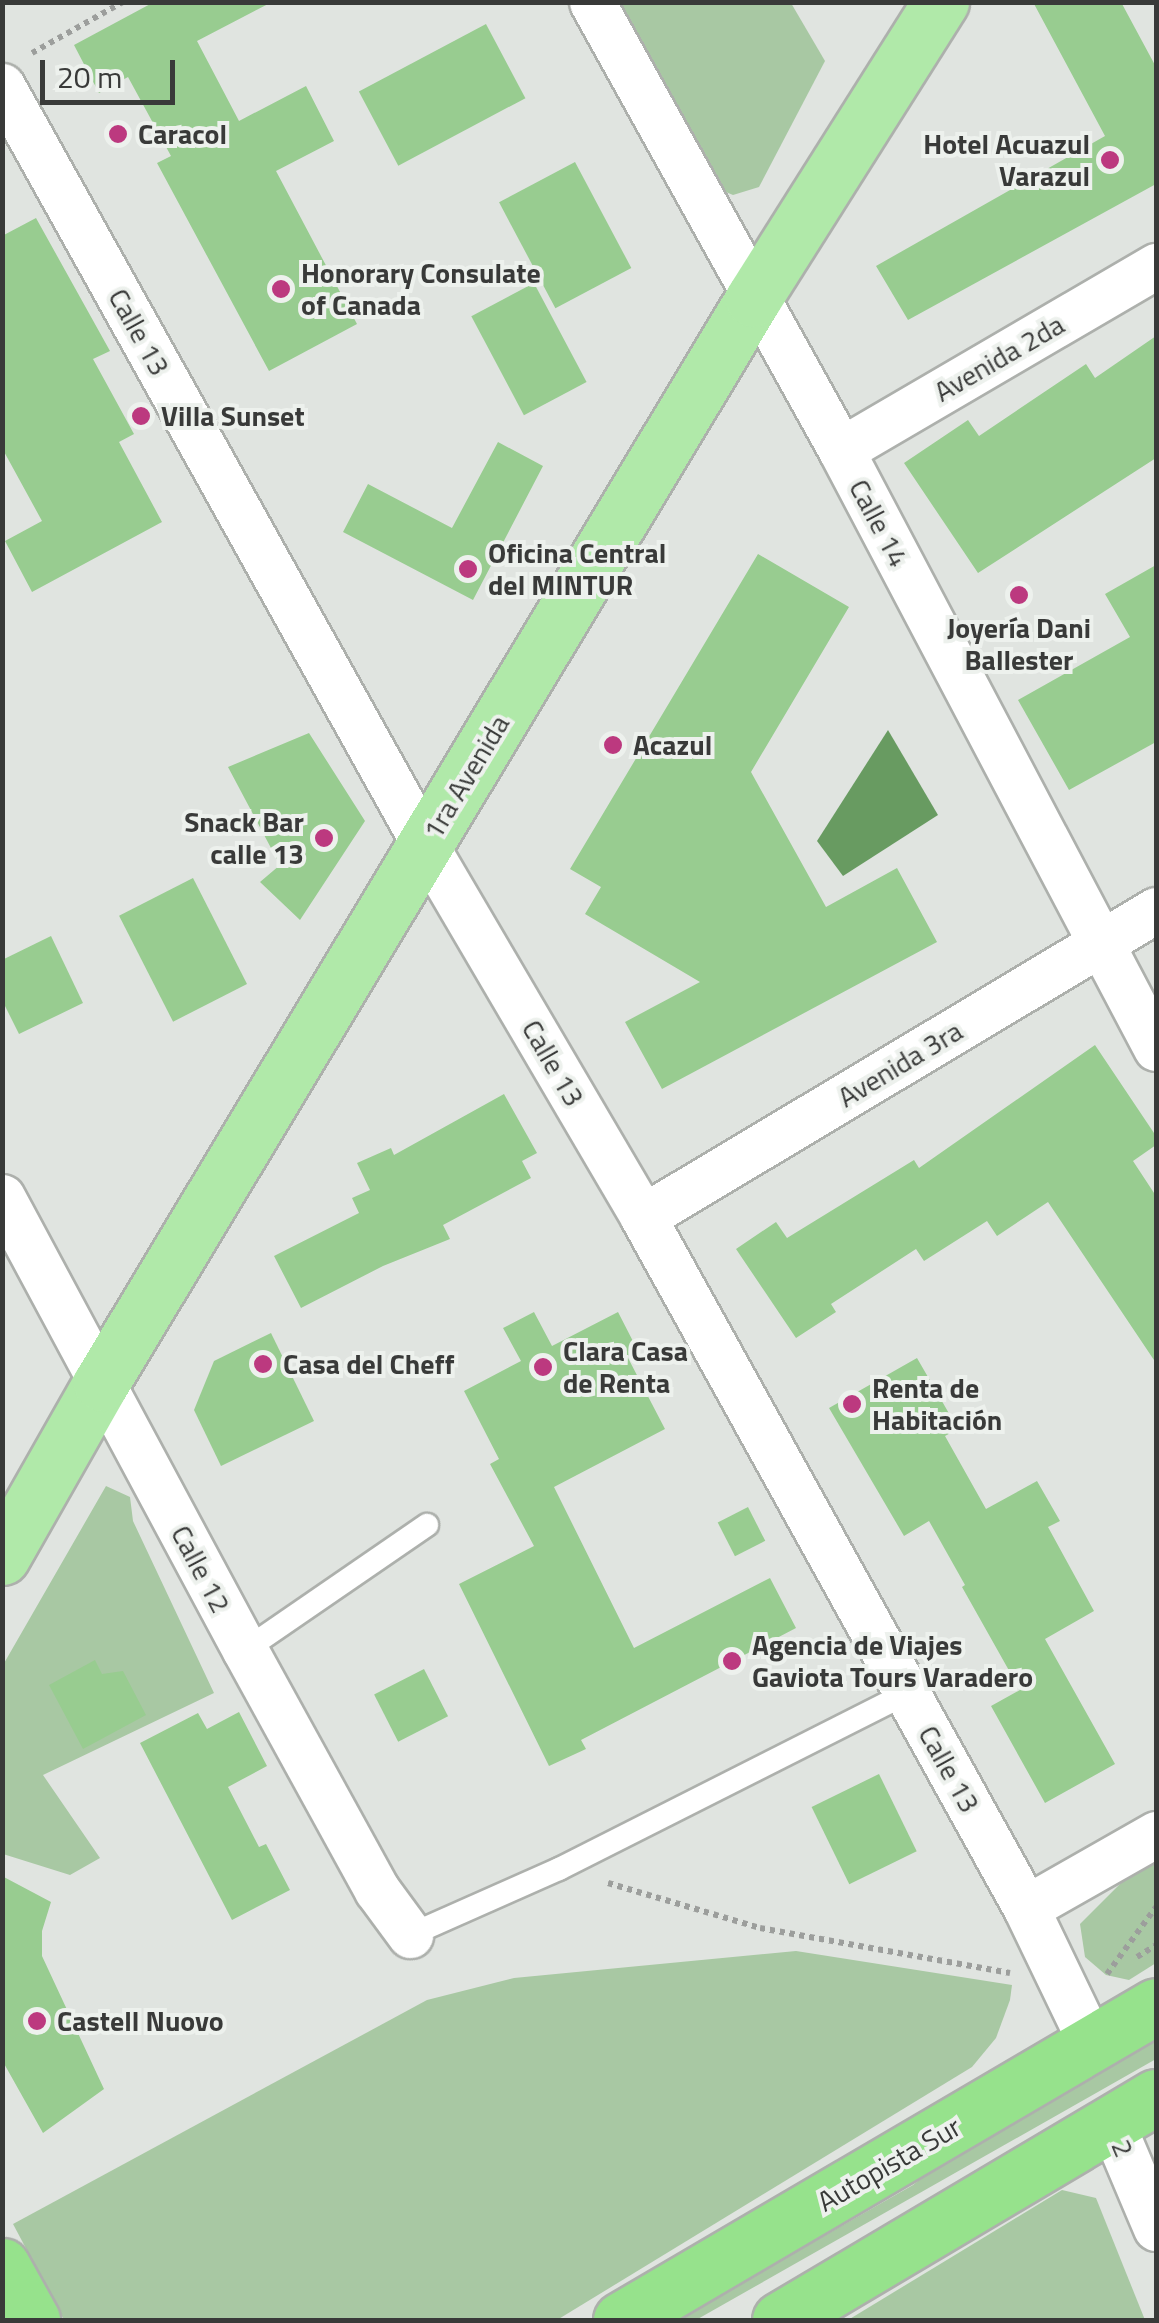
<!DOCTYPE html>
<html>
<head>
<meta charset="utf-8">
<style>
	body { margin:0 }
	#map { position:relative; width:1159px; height:2323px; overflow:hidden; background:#e0e4e0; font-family:"Titillium Web",sans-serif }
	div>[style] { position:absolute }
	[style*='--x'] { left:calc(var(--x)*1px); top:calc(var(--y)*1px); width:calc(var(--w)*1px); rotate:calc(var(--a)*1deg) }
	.green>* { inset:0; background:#a8c8a3 }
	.water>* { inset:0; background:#689b61 }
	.building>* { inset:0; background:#98cc90; transform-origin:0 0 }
	.path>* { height:6px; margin-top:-3px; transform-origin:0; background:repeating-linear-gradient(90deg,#9c9e9c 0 5px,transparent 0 10px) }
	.roads { filter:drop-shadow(2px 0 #adb0ac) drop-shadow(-2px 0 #adb0ac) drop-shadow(0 2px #adb0ac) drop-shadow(0 -2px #adb0ac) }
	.service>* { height:22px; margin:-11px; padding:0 11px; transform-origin:11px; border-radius:11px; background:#fff }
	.minor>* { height:45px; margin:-22.5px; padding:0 22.5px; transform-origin:22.5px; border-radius:22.5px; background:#fff }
	.primary>* { height:55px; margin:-27.5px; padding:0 27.5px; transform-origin:27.5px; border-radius:27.5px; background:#b0e9a9 }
	.trunk>* { height:55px; margin:-27.5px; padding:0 27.5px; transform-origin:27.5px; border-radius:27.5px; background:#96e28c }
	.dots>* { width:28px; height:28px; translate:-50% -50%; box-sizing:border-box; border:5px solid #edf1ed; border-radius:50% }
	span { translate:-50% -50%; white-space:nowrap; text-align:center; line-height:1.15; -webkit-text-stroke:8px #edf1ed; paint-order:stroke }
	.poi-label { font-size:28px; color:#393a39; font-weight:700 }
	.left { translate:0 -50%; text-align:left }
	.right { translate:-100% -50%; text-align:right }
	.street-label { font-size:28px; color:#393a39 }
	.frame { position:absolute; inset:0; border:5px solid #393a39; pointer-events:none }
	.scale { position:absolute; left:40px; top:60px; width:135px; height:45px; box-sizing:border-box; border:5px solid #393a39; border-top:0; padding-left:12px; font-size:30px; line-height:35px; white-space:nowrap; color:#393a39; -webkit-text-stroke:8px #edf1ed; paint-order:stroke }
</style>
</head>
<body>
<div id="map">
	<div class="green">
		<div style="clip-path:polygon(615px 3px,791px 3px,825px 61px,759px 187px,733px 195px,702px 182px)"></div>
		<div style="clip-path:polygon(106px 1486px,130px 1497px,133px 1521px,214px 1693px,43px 1775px,100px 1858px,70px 1875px,3px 1854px,3px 1665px)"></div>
		<div style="clip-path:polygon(1156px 1860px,1156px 1963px,1129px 1980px,1106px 1975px,1085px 1957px,1080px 1924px,1126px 1878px)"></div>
		<div style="clip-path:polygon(796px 1951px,1012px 1985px,1010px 2000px,996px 2038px,972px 2067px,557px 2320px,64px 2320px,13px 2224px,427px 2000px,514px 1978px)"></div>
		<div style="clip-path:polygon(1156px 2033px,1156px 2059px,696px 2320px,677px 2320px,913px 2185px,954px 2152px)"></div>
		<div style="clip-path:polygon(1062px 2190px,1096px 2198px,1145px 2320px,848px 2320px)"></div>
	</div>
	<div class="water">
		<div style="clip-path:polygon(888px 730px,938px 815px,843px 876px,817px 841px)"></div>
	</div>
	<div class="building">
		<div style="clip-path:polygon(154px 2px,272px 2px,197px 41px,239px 121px,306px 86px,334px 141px,276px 171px,357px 324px,269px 371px,157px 163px,171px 156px,128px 77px,99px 93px,74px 45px)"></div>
		<div style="clip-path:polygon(1033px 2px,1121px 2px,1156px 67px,1156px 184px,908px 320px,876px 266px,1105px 136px)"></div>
		<div style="left:486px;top:24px;width:84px;height:144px;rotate:62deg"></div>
		<div style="left:575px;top:162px;width:120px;height:86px;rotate:62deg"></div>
		<div style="clip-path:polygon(36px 218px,110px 351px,93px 359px,134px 434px,119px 442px,162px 522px,32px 592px,5px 541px,42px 521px,2px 448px,2px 236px)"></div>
		<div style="left:534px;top:283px;width:112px;height:71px;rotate:62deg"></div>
		<div style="clip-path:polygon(1156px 336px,1156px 458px,978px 573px,904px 463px,968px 420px,979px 436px,1086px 364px,1095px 378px)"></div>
		<div style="clip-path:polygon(498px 442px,543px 466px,473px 600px,343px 532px,368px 484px,452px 528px)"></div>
		<div style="clip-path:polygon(758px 554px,849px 607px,751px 772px,826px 907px,897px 868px,937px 942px,662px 1089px,625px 1022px,700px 982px,585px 914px,601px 887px,570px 869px)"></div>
		<div style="clip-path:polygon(1156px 565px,1156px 742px,1069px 790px,1018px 700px,1130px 637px,1105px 594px)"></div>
		<div style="clip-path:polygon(309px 733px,365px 821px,300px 920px,260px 882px,280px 865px,228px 767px)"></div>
		<div style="left:193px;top:878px;width:119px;height:83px;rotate:63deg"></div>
		<div style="clip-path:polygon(51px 936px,83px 1003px,19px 1034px,2px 1000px,2px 960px)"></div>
		<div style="clip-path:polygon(1095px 1045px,1156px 1136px,1156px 1145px,1133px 1161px,1156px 1196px,1156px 1363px,1048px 1202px,997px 1236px,987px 1221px,924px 1261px,916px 1249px,831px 1304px,836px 1312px,796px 1338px,736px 1249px,776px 1222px,787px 1238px,914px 1160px,919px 1168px)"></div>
		<div style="clip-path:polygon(504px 1094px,537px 1153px,522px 1161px,531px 1178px,443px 1225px,450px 1239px,383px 1266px,301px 1308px,274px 1256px,359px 1213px,352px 1198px,370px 1190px,357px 1163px,391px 1148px,394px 1155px)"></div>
		<div style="clip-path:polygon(534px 1312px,552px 1346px,618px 1312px,638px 1351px,627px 1356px,665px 1429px,554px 1487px,634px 1648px,770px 1578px,796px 1628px,581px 1740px,586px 1749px,549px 1766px,459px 1584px,534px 1546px,490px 1464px,499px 1459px,464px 1391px,521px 1361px,503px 1328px)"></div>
		<div style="clip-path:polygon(271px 1333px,314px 1421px,221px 1466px,194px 1410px,214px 1361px)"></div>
		<div style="clip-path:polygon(917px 1358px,958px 1429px,945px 1436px,986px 1509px,1037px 1481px,1060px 1521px,1048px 1527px,1094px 1611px,1045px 1639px,1115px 1764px,1045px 1803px,991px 1706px,1020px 1690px,962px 1587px,965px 1585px,929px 1521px,904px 1536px,829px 1408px)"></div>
		<div style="left:748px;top:1507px;width:38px;height:34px;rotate:63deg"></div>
		<div style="clip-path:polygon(95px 1660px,102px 1674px,123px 1671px,146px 1715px,83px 1749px,49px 1685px)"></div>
		<div style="left:424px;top:1669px;width:53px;height:56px;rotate:63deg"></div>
		<div style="clip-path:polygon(239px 1712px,267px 1766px,228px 1787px,259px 1847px,266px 1844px,290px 1890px,232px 1920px,140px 1743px,198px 1713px,207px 1729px)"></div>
		<div style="left:879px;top:1774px;width:86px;height:75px;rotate:64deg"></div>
		<div style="clip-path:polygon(2px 1876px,51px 1902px,42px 1931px,42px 1956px,104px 2089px,43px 2133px,2px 2060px)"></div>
	</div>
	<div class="path">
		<div style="--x:32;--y:53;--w:104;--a:-29.3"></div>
		<div style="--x:608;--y:1883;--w:159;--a:16.5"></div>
		<div style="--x:760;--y:1928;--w:254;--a:10.2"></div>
		<div style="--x:1137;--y:1957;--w:22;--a:-32"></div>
		<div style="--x:1107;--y:1974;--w:83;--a:-53.8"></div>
	</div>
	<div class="roads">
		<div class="service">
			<div style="--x:245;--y:1650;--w:221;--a:-34.5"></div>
			<div style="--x:410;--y:1935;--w:163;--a:-23.9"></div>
			<div style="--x:559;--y:1869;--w:389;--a:-26.8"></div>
		</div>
		<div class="minor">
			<div style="--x:592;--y:2;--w:513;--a:60.93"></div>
			<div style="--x:841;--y:450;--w:676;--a:62.22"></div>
			<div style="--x:2;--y:86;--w:869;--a:60.87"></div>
			<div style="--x:425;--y:845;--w:431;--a:59.6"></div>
			<div style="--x:643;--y:1217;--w:790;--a:61"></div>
			<div style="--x:1026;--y:1908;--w:152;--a:64.3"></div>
			<div style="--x:841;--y:450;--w:365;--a:-30.3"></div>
			<div style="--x:2;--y:1197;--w:514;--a:61.79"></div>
			<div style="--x:245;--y:1650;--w:274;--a:61.2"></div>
			<div style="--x:377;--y:1890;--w:56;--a:53.7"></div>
			<div style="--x:643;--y:1217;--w:598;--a:-30.9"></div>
			<div style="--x:1026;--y:1908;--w:150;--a:-29.6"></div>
			<div style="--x:1112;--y:2124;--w:113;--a:67.1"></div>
		</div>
		<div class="primary">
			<div style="--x:2;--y:1557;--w:200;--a:-60.4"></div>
			<div style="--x:101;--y:1383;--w:1265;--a:-58.97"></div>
			<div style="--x:753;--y:299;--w:352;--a:-57.7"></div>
		</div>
		<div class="trunk">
			<div style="--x:2;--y:2266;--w:62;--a:60.9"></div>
			<div style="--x:621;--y:2320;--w:620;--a:-30.41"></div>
			<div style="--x:780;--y:2320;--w:437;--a:-30.7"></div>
		</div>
	</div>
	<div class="dots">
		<div style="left:118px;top:134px;background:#bc397f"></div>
		<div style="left:1110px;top:160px;background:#bc397f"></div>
		<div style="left:281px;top:289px;background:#bc397f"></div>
		<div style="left:141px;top:416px;background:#bc397f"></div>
		<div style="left:468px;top:569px;background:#bc397f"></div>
		<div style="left:1019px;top:595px;background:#bc397f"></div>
		<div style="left:613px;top:745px;background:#bc397f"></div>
		<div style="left:324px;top:838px;background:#bc397f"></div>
		<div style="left:263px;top:1364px;background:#bc397f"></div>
		<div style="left:543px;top:1367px;background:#bc397f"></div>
		<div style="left:852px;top:1404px;background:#bc397f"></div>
		<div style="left:732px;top:1661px;background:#bc397f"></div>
		<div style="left:37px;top:2021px;background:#bc397f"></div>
	</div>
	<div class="poi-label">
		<span class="left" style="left:138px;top:134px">Caracol</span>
		<span class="right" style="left:1090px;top:160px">Hotel Acuazul<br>Varazul</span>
		<span class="left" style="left:301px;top:289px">Honorary Consulate<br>of Canada</span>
		<span class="left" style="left:161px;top:416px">Villa Sunset</span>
		<span class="left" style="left:488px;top:569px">Oficina Central<br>del MINTUR</span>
		<span style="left:1019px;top:644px">Joyería Dani<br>Ballester</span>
		<span class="left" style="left:633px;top:745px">Acazul</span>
		<span class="right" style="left:304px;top:838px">Snack Bar<br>calle 13</span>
		<span class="left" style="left:563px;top:1367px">Clara Casa<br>de Renta</span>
		<span class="left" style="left:283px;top:1364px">Casa del Cheff</span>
		<span class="left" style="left:872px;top:1404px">Renta de<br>Habitación</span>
		<span class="left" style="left:752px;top:1661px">Agencia de Viajes<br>Gaviota Tours Varadero</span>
		<span class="left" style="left:57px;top:2021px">Castell Nuovo</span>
	</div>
	<div class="street-label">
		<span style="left:139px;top:332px;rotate:61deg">Calle 13</span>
		<span style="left:999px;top:358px;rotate:-30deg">Avenida 2da</span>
		<span style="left:879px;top:523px;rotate:62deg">Calle 14</span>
		<span style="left:466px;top:777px;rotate:-59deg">1ra Avenida</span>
		<span style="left:553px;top:1063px;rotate:60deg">Calle 13</span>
		<span style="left:900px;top:1064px;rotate:-31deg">Avenida 3ra</span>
		<span style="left:201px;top:1569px;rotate:62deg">Calle 12</span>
		<span style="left:949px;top:1769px;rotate:61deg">Calle 13</span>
		<span style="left:1123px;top:2148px;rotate:67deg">2</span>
		<span style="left:889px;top:2164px;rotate:-30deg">Autopista Sur</span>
	</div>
	<div class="frame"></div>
	<div class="scale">20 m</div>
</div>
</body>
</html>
